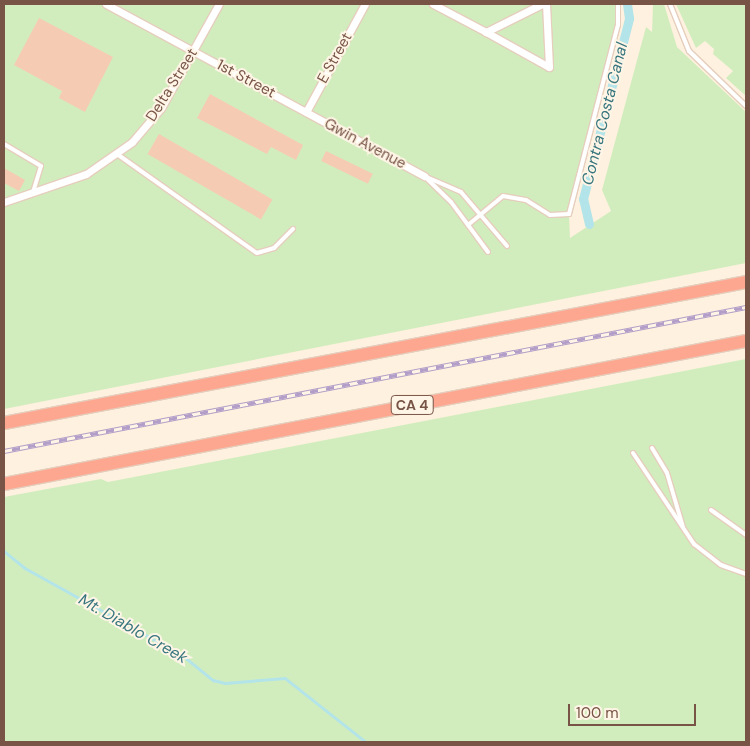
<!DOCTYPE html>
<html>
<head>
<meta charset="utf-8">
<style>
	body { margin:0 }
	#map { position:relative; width:750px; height:746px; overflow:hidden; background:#fef1df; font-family:"DM Sans",sans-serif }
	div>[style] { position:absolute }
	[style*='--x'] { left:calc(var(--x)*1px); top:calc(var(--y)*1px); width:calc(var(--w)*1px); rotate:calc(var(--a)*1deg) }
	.green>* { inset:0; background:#d2edbd }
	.stream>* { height:2.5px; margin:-1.25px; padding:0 1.25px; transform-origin:1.25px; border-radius:1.25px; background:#b2e4e9 }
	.canal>* { height:9px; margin:-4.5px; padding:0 4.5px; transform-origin:4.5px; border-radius:4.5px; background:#b2e4e9 }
	.building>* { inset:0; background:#f6cbb4; transform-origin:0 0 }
	.roads { filter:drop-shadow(1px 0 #e5cebd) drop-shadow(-1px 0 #e5cebd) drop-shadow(0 1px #e5cebd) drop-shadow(0 -1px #e5cebd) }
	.lane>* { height:4px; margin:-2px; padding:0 2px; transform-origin:2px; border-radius:2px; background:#fff }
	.street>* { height:7px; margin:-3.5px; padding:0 3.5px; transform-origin:3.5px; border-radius:3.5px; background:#fff }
	.highway>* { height:12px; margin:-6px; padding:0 6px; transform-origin:6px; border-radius:6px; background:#fea790 }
	.rail>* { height:4.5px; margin-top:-2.25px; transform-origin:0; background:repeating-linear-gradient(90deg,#fff5e7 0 8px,#b29ec8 0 16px); box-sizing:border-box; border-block:1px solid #b29ec8 }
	span { translate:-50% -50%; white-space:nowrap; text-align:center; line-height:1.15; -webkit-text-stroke:4px #fff5e7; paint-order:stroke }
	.shield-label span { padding:1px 4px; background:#fff5e7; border:1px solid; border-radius:4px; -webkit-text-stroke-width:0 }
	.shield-label { font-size:14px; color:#775445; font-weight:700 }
	.street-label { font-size:15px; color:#775445 }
	.water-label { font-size:16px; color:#37767e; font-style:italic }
	.frame { position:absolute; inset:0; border:5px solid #775445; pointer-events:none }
	.scale { position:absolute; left:568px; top:704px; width:128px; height:22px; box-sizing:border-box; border:2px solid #775445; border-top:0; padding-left:6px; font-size:15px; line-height:18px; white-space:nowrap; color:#775445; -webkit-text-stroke:4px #fff5e7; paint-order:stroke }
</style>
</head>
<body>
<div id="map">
	<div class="green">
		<div style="clip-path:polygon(4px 4px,618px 4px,618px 25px,569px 214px,570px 238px,611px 211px,602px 190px,646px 27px,652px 32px,653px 4px,664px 4px,677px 47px,746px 112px,746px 263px,4px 409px)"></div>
		<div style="clip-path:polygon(676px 4px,746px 4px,746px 96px,726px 78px,733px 71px,713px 54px,714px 49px,705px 41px,696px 48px)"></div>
		<div style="clip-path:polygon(746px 359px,746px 742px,4px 742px,4px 497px,101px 479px,108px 482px)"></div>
	</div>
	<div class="stream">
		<div style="--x:4;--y:551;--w:27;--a:39"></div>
		<div style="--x:25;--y:568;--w:179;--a:29"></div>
		<div style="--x:182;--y:655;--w:40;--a:39"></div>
		<div style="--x:213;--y:680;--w:12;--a:14"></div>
		<div style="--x:225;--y:683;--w:60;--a:-4.8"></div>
		<div style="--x:285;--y:678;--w:103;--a:38.3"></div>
	</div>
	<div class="canal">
		<div style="--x:589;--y:224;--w:26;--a:-103"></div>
		<div style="--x:583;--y:199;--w:187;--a:-75.7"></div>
		<div style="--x:629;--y:18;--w:14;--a:-98"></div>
	</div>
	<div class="building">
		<div style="clip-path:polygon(39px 18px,113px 57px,85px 112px,59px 98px,62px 91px,14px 65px)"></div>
		<div style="clip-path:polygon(210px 94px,303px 145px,296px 160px,271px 147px,267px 154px,197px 118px)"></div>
		<div style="left:159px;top:134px;width:131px;height:23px;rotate:30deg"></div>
		<div style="left:326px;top:151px;width:52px;height:11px;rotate:26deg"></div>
		<div style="clip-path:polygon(4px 168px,25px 180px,19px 191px,4px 183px)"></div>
	</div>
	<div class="roads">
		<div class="lane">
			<div style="--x:670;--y:4;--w:51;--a:68"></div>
			<div style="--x:689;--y:51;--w:79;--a:44"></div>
			<div style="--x:4;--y:144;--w:43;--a:30.7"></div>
			<div style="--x:41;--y:166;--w:27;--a:107"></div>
			<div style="--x:117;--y:154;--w:171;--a:35.3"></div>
			<div style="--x:257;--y:253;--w:18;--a:-16"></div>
			<div style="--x:274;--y:248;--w:27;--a:-45"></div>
			<div style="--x:468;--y:225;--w:45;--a:-39.6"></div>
			<div style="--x:503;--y:196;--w:23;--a:10"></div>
			<div style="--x:526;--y:200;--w:28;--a:32"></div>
			<div style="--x:550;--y:215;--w:19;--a:-3"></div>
			<div style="--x:569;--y:214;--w:195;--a:-75.5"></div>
			<div style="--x:618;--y:25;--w:21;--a:-90"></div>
			<div style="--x:488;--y:252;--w:62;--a:-126.5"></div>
			<div style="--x:451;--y:202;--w:37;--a:-136"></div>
			<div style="--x:424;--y:176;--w:40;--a:23.4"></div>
			<div style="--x:461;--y:192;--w:71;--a:49.6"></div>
			<div style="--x:652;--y:448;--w:29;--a:59"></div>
			<div style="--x:667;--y:473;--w:56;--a:73.5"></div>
			<div style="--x:633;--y:453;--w:110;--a:56.2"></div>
			<div style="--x:694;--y:544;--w:34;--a:38"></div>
			<div style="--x:721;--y:565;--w:27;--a:20"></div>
			<div style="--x:711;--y:510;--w:43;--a:35.5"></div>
		</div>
		<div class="street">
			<div style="--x:106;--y:4;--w:362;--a:28.4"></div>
			<div style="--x:433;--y:4;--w:60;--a:27.8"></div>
			<div style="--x:542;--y:4;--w:63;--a:153.4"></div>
			<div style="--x:486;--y:32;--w:72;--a:29.1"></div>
			<div style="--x:549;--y:67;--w:63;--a:-92.7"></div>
			<div style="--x:306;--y:112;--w:123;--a:-61.4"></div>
			<div style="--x:4;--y:202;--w:87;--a:-18.9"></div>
			<div style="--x:86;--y:174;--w:56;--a:-34.8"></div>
			<div style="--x:132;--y:142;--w:45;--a:-49.5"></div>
			<div style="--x:161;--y:108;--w:119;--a:-60.9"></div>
		</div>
		<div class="highway">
			<div style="--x:4;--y:423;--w:755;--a:-10.76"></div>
			<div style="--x:4;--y:484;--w:756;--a:-10.91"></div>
		</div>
	</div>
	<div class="rail">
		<div style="--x:4;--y:451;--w:756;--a:-10.98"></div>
	</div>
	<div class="shield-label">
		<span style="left:412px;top:405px">CA 4</span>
	</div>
	<div class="street-label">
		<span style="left:335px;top:58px;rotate:-61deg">E Street</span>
		<span style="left:246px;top:79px;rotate:28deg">1st Street</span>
		<span style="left:172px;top:85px;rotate:-58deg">Delta Street</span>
		<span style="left:365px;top:144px;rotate:28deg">Gwin Avenue</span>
	</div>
	<div class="water-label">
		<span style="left:605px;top:114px;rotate:-76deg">Contra Costa Canal</span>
		<span style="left:133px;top:629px;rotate:30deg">Mt. Diablo Creek</span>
	</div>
	<div class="frame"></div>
	<div class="scale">100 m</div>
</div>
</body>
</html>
